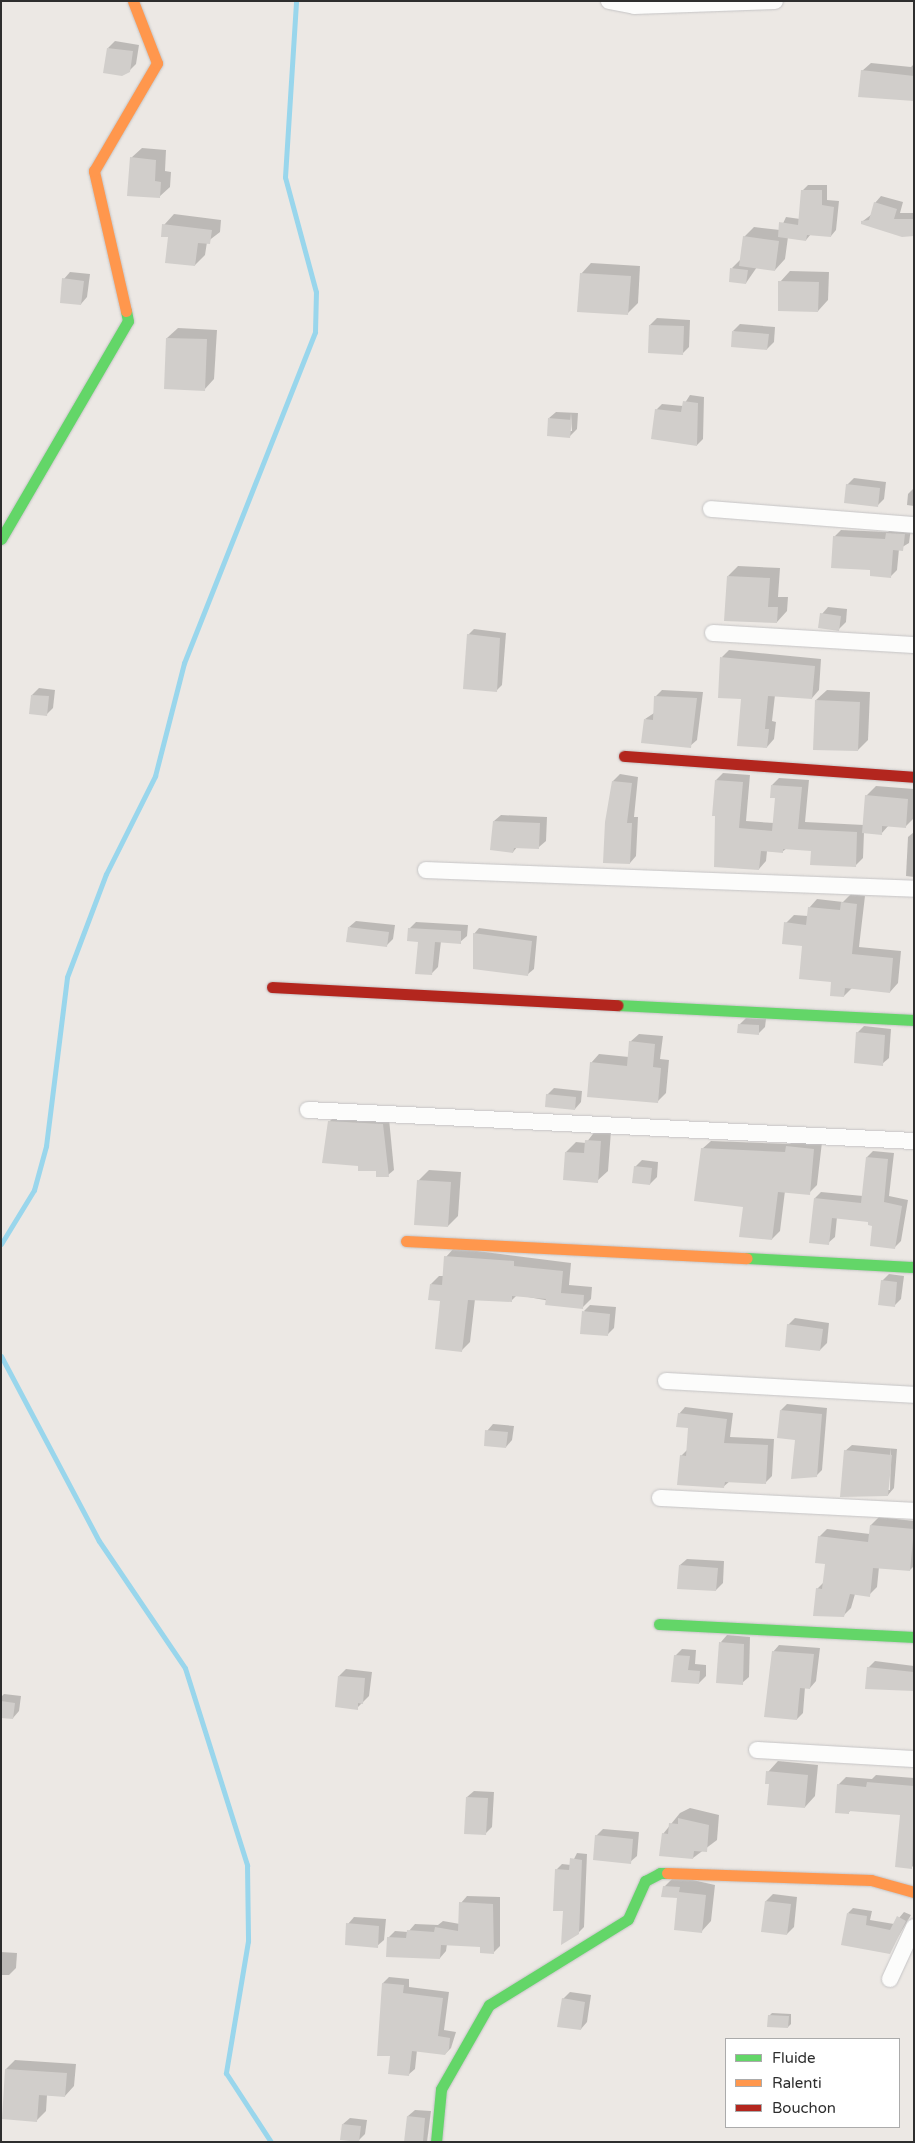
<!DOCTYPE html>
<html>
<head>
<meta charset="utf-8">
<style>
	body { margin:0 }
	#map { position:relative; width:915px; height:2143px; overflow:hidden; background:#ece8e4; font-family:"Varela Round",sans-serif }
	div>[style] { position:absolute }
	.shadow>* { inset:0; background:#0003 }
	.stream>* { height:5px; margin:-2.5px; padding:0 2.5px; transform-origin:2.5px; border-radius:2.5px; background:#99d6ec }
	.building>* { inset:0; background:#d1cecb }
	.roads { filter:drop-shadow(0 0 1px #c5c4c5) drop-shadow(0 0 1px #c5c4c5) }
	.street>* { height:16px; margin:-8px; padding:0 8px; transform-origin:8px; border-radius:8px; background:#fcfcfb }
	.fast>* { height:11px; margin:-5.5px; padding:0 5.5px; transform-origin:5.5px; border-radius:5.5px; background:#63d668 }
	.slow>* { height:11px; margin:-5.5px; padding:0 5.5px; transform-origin:5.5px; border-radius:5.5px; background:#ff974d }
	.jam>* { height:11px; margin:-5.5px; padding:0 5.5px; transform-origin:5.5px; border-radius:5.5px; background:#b3261e }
	span { translate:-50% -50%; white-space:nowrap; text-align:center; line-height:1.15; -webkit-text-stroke:4.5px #fff; paint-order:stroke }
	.frame { position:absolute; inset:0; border:2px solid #2e2e2e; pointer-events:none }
	.legend { position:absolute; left:725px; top:2038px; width:175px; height:90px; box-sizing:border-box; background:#fff; border:1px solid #ababab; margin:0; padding:6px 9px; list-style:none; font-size:15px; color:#2e2e2e }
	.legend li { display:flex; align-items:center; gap:10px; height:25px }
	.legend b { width:25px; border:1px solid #ababab }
</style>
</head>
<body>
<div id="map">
	<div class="shadow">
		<div style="clip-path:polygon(115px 41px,139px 45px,136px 64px,129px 71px,108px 48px)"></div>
		<div style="clip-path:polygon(871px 63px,911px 67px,914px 64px,914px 100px,862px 71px)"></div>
		<div style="clip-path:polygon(142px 148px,166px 150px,165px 171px,171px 172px,170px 187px,159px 197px,131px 158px)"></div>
		<div style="clip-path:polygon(808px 185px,827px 185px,827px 200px,839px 201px,836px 230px,831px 236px,811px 234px,806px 240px,788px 237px,785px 259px,775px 270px,757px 267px,746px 283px,732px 268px,741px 259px,744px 237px,754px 227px,780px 230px,786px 217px,800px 219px,802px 191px)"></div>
		<div style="clip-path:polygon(881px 196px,903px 202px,900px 213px,914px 213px,914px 235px,863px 221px,872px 214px,875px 203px)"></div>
		<div style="clip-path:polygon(174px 214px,221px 220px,220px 232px,207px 242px,205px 255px,195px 265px,164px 225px)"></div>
		<div style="clip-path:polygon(591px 263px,640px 266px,638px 303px,628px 313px,581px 274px)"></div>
		<div style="clip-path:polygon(790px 271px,829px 272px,828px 300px,818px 311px,780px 282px)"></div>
		<div style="clip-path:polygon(70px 272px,90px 274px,87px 297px,81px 304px,64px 279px)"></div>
		<div style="clip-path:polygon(657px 318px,690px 320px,689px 347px,682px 354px,650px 325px)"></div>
		<div style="clip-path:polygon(740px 324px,775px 327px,774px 342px,767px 349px,733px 331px)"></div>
		<div style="clip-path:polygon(178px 328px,217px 330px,214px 379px,204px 390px,167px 338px)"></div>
		<div style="clip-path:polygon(690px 395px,704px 397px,703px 439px,697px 445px,656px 410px,662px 404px,683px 406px)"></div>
		<div style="clip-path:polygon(evenodd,556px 412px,578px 413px,577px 429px,570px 436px,549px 418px,556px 412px,571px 413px,572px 431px,570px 431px,571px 413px)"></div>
		<div style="clip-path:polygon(854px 478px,886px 482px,884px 499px,877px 506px,847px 485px)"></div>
		<div style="clip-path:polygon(914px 488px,914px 506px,907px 505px,908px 494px)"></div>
		<div style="clip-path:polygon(894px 527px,911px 528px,909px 543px,899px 549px,897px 570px,890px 577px,872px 569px,834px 537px,841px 530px,888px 532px)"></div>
		<div style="clip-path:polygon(738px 566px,780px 568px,778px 597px,788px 597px,787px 611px,777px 622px,728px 576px)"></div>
		<div style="clip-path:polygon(828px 607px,847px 609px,846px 622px,839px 629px,822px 614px)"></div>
		<div style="clip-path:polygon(474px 629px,506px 633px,502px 685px,496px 691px,468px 635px)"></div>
		<div style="clip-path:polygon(729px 650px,821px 659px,819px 690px,812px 698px,775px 695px,772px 721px,776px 722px,774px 739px,767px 747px,722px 657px)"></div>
		<div style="clip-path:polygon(39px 688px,55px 690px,53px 708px,46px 715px,32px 695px)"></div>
		<div style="clip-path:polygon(662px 690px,703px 692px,697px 740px,690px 746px,645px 719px,654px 713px,655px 697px)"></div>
		<div style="clip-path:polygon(827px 690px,870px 692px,868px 740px,858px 750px,816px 700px)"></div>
		<div style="clip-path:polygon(723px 773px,750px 775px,746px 821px,774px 823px,777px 797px,772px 785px,779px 778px,809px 780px,805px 822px,864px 825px,866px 796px,876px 786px,914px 789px,914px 818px,905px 827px,889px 825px,881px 834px,864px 832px,863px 858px,855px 866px,812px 850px,787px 848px,782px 852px,767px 851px,766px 861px,759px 869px,716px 780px)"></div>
		<div style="clip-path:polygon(620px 774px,638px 777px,634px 817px,638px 817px,636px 856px,630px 863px,613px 781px)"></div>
		<div style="clip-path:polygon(501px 815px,547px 817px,546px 841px,539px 847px,518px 846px,513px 852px,494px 821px)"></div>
		<div style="clip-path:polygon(914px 832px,914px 877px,906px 876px,908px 837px)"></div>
		<div style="clip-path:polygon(851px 894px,865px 896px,859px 947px,901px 951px,898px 983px,890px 992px,852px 988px,844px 996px,786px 923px,794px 915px,808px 916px,809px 908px,817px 899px,843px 902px)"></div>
		<div style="clip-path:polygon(356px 921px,395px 925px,393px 939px,387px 945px,349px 927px)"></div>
		<div style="clip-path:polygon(416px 922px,468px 925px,467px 936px,460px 942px,441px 941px,438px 967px,431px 974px,419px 940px,409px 929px)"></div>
		<div style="clip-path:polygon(479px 928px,537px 936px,534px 969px,528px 974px,474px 934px)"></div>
		<div style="clip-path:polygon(746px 1018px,766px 1019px,765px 1027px,758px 1034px,739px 1025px)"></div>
		<div style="clip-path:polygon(864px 1026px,891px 1029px,889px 1058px,882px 1064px,857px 1033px)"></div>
		<div style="clip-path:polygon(639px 1034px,663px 1036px,660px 1059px,669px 1060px,666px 1093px,657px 1102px,591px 1063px,599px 1054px,629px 1057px,630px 1042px)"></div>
		<div style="clip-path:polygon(554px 1088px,582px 1091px,581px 1102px,575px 1109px,547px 1095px)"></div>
		<div style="clip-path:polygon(335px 1116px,389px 1119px,394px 1170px,388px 1175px,359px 1165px,329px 1122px)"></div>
		<div style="clip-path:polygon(596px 1130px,611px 1131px,608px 1171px,597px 1181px,566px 1152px,576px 1142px,586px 1143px)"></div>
		<div style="clip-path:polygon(795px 1139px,822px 1142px,817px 1185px,809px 1193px,785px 1191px,780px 1231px,772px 1239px,702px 1149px,711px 1141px,790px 1144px)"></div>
		<div style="clip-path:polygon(873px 1151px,894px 1153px,889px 1196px,908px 1200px,901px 1241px,894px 1248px,870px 1220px,837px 1217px,835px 1237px,828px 1243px,815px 1198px,821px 1192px,863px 1196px,867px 1157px)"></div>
		<div style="clip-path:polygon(642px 1160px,658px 1162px,657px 1177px,650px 1184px,635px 1167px)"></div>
		<div style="clip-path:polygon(429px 1170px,461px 1172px,458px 1216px,448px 1226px,416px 1224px,419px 1180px)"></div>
		<div style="clip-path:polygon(454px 1248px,571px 1263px,569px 1285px,592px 1287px,591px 1299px,583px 1307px,517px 1295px,511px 1301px,475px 1299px,470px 1342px,461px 1351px,442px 1300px,431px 1284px,439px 1276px,444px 1276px,446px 1257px)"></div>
		<div style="clip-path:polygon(889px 1274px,904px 1276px,901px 1299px,894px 1306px,882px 1281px)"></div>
		<div style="clip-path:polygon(590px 1305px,616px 1307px,614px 1328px,607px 1335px,584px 1311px)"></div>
		<div style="clip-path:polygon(795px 1318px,829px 1323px,827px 1343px,820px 1350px,788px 1325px)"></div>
		<div style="clip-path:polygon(787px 1404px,827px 1408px,822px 1470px,816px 1476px,781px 1410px)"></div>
		<div style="clip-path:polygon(685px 1407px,733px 1413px,730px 1437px,774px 1439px,772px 1476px,765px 1483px,730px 1481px,723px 1487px,681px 1456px,688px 1449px,689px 1427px,679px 1414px)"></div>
		<div style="clip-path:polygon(493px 1424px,514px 1426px,512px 1440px,506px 1447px,487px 1431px)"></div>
		<div style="clip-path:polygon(evenodd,852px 1445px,897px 1449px,894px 1488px,888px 1495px,845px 1451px,852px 1445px,891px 1448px,890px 1490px,887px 1490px,891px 1448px)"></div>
		<div style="clip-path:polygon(879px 1517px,914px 1521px,914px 1566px,910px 1570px,879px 1567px,877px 1587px,869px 1595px,855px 1594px,851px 1608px,843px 1616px,817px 1589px,824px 1582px,827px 1563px,819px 1537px,827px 1529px,870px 1534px,871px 1525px)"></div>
		<div style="clip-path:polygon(687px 1559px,724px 1561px,723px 1583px,716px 1590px,680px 1565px)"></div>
		<div style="clip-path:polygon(727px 1635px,750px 1637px,749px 1677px,742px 1683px,721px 1642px)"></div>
		<div style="clip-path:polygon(779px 1645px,820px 1648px,816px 1681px,810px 1688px,805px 1687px,803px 1713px,797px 1719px,773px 1652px)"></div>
		<div style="clip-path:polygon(682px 1649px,696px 1650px,695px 1664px,706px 1665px,706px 1676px,699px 1683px,675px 1656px)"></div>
		<div style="clip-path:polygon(875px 1661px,914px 1666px,914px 1690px,868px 1668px)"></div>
		<div style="clip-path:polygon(346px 1669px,372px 1672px,369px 1696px,357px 1708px,339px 1676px)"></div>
		<div style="clip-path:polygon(4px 1694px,21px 1696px,19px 1711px,13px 1718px,1px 1717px,1px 1697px)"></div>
		<div style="clip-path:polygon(778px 1761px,818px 1765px,815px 1796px,805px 1807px,771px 1783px,768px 1772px)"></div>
		<div style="clip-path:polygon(876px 1775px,914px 1778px,914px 1865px,911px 1868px,901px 1814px,851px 1810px,848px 1813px,838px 1785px,846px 1777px,872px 1779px)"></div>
		<div style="clip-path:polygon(474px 1791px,494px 1792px,492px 1827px,485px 1834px,467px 1797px)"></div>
		<div style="clip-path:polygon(690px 1808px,719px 1815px,717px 1840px,693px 1858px,663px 1834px,680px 1813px)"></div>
		<div style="clip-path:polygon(603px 1829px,639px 1832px,637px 1856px,630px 1862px,596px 1836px)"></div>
		<div style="clip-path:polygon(577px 1853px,587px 1854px,584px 1927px,578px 1933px,564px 1910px,556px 1870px,562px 1864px,571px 1865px)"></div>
		<div style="clip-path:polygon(675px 1876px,715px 1885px,711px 1921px,701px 1932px,678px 1897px,664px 1887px)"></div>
		<div style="clip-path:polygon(773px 1894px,797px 1897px,794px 1927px,787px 1934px,762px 1931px,766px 1901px)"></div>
		<div style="clip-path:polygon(467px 1896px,500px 1897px,500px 1946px,493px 1953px,481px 1946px,447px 1944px,446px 1951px,440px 1958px,388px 1938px,395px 1931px,408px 1932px,415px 1924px,438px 1925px,443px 1921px,460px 1924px,461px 1903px)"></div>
		<div style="clip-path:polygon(853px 1908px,872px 1911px,870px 1920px,894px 1924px,904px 1912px,911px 1915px,889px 1952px,848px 1913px)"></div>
		<div style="clip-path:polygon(354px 1917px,386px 1919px,384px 1940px,377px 1946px,348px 1924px)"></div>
		<div style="clip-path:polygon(1px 1952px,17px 1953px,16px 1968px,9px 1975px,1px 1975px)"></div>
		<div style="clip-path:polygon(389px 1977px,409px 1979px,409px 1987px,449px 1992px,444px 2030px,456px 2032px,451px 2048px,445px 2054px,417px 2050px,415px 2069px,408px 2075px,392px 2055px,383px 1983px)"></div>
		<div style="clip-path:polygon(570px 1992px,591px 1995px,587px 2022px,581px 2029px,563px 1999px)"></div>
		<div style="clip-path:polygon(772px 2013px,791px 2014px,791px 2024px,788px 2027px,769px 2016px)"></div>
		<div style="clip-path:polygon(15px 2060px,76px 2064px,74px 2086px,65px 2096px,47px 2095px,46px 2111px,37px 2120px,6px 2069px)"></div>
		<div style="clip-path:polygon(415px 2110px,431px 2111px,427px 2142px,405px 2142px,408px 2116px)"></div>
		<div style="clip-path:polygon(350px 2118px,367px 2120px,365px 2134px,358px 2141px,343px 2124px)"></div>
	</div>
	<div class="stream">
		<div style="left:1px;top:1244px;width:63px;rotate:-58.6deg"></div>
		<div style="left:34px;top:1190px;width:46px;rotate:-74.7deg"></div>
		<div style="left:46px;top:1146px;width:170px;rotate:-82.9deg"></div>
		<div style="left:67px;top:977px;width:110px;rotate:-69.3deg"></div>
		<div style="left:106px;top:874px;width:110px;rotate:-63.4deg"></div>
		<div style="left:155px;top:776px;width:117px;rotate:-75.6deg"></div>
		<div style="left:184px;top:663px;width:356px;rotate:-68.4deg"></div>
		<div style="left:315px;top:332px;width:40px;rotate:-88.6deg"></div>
		<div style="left:316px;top:292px;width:119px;rotate:-105.1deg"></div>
		<div style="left:285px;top:177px;width:176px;rotate:-86.4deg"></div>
		<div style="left:1px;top:1356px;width:209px;rotate:62.1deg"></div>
		<div style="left:99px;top:1541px;width:153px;rotate:55.9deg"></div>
		<div style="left:185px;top:1668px;width:207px;rotate:72.5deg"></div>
		<div style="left:247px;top:1865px;width:76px;rotate:89.2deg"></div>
		<div style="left:248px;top:1941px;width:134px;rotate:99.5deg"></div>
		<div style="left:226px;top:2073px;width:82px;rotate:56.9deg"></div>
	</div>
	<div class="building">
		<div style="clip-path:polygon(107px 48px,133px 51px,130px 72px,122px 76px,103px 73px)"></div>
		<div style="clip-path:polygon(861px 70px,914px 76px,914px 101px,858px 97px)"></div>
		<div style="clip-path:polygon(130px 157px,156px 160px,155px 181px,161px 182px,160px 198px,127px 196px)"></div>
		<div style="clip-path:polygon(801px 190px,822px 190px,822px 205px,834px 207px,831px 237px,807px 235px,806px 241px,778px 237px,779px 222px,798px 225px)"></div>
		<div style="clip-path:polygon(874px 202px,897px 209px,894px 219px,914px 219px,914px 236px,902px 237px,861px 224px,861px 221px,869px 220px)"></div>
		<div style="clip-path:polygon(162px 224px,212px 230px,210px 244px,198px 243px,195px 266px,165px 263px,168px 237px,161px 237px)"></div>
		<div style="clip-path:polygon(743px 236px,779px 241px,775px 271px,739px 266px)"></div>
		<div style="clip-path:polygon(730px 268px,748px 270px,746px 284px,729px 282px)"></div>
		<div style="clip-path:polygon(580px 273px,631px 276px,628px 315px,577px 312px)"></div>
		<div style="clip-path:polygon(62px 278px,84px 281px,81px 305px,60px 303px)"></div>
		<div style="clip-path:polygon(778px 281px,819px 282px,818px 312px,778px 311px)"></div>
		<div style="clip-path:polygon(649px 325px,684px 326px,683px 355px,648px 353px)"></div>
		<div style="clip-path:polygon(732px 331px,769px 334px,767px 350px,731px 347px)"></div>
		<div style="clip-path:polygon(166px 338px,207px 339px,205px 391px,164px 389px)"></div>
		<div style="clip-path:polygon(683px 401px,698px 403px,697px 446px,651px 439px,655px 409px,681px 412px)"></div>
		<div style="clip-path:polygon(548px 418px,572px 420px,570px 438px,547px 436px)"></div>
		<div style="clip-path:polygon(846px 484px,880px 488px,878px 507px,844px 503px)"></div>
		<div style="clip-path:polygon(886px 533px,905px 534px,903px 551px,893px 550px,891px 578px,870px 576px,870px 570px,831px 568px,833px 536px,885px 539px)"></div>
		<div style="clip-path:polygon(727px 576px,770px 578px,768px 607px,778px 607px,777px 623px,724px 621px)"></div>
		<div style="clip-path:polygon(820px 613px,841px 616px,839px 631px,818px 628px)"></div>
		<div style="clip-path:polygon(467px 634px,500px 638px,497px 692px,463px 689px)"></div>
		<div style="clip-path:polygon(720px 657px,815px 666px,812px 699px,768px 696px,765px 729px,769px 729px,767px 748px,737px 746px,741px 699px,718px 698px)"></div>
		<div style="clip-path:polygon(31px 695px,49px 696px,47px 716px,29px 714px)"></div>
		<div style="clip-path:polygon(654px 696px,697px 698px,691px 748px,641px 743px,644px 719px,653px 720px)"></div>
		<div style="clip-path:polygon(815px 700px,860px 702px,858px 751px,813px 750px)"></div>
		<div style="clip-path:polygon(715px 780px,743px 782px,739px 828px,772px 831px,775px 798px,770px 798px,771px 785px,802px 787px,798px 829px,857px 832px,856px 867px,810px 865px,811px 851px,783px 849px,783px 853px,761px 851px,759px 870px,714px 867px,715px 816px,712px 816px)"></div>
		<div style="clip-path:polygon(612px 781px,632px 783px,627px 823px,632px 823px,630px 864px,603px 863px,605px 822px)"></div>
		<div style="clip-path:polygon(865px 795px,908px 799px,906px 828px,882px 826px,882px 835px,862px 833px)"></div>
		<div style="clip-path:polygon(493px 821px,540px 823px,539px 849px,514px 848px,513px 853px,490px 850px)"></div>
		<div style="clip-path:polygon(841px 902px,857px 904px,852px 954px,893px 958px,890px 993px,845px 988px,844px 997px,830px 996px,831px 982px,799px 979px,802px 946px,782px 944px,784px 922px,806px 925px,808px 907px,840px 910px)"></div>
		<div style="clip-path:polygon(348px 927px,389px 932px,387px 947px,346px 942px)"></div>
		<div style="clip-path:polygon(408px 928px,461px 931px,461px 944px,435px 942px,432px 975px,415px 974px,418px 942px,407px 941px)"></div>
		<div style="clip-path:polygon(473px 933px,532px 941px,528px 976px,473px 969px)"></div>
		<div style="clip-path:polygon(738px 1024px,759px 1025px,759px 1035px,737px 1033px)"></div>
		<div style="clip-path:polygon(856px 1032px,885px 1035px,883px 1066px,854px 1063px)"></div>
		<div style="clip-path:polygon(629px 1041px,655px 1044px,653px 1067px,661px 1068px,658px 1103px,587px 1097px,590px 1062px,627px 1066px)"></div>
		<div style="clip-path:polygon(546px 1094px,576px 1097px,575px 1110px,545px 1107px)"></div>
		<div style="clip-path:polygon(328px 1121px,383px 1124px,389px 1177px,376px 1177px,376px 1171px,358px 1171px,358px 1166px,322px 1163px)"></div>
		<div style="clip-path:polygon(585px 1140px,601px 1141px,598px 1183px,563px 1180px,565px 1152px,584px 1153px)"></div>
		<div style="clip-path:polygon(786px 1146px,814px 1149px,810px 1195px,778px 1192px,772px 1240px,739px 1237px,743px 1207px,694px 1201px,701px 1148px,785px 1152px)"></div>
		<div style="clip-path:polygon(866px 1157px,888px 1159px,884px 1202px,902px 1206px,895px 1249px,870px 1246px,872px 1226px,868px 1225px,868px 1222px,832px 1218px,829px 1245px,809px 1243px,814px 1198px,861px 1203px)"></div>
		<div style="clip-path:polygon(634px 1166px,652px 1168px,650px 1185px,632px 1183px)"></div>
		<div style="clip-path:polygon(417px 1180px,451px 1182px,448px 1227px,414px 1225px)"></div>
		<div style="clip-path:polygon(444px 1256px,514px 1261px,514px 1266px,563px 1271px,561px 1293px,584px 1295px,583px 1309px,545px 1305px,546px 1299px,512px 1296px,512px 1302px,468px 1300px,462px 1352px,435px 1349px,440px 1301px,428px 1300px,430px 1284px,442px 1285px)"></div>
		<div style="clip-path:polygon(881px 1280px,897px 1282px,895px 1307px,878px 1305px)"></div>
		<div style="clip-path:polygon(582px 1311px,610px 1314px,608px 1336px,580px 1334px)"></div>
		<div style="clip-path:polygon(787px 1324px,823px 1329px,820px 1351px,785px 1347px)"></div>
		<div style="clip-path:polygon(780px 1410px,822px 1414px,817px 1477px,791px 1479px,795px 1440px,777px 1438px)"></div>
		<div style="clip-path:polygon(678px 1413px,727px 1419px,724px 1443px,768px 1445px,766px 1484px,725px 1482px,724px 1488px,677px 1485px,680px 1455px,686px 1456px,688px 1428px,676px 1427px)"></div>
		<div style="clip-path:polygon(485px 1430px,508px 1432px,506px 1448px,484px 1446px)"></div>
		<div style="clip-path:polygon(844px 1450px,892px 1455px,888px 1496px,840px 1497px)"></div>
		<div style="clip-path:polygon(870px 1525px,914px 1529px,910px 1571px,873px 1568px,870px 1597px,850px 1594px,844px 1617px,813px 1616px,816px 1588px,822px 1589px,825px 1564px,815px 1563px,818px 1536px,868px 1542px)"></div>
		<div style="clip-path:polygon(679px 1565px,718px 1568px,716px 1591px,677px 1589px)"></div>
		<div style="clip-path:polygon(719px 1642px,744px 1644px,743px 1685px,716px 1683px)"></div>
		<div style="clip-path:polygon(772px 1651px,814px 1654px,810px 1689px,800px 1688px,797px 1720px,764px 1717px)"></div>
		<div style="clip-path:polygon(674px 1655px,690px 1656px,688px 1670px,700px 1671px,699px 1684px,671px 1682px)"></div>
		<div style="clip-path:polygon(867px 1667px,914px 1672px,914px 1691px,865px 1689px)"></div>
		<div style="clip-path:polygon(338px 1676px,365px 1678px,363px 1704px,358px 1703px,358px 1710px,335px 1707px)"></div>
		<div style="clip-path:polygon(1px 1701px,15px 1703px,13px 1719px,1px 1718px)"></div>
		<div style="clip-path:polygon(766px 1771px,808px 1775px,805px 1808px,767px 1805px,769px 1784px,765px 1784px)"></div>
		<div style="clip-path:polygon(867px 1782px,914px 1786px,912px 1869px,895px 1867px,900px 1815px,849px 1811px,849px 1814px,835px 1813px,837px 1784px,866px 1787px)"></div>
		<div style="clip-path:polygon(466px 1797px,488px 1798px,486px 1835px,464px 1834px)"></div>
		<div style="clip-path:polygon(678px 1818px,709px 1825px,707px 1852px,694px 1851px,693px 1859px,659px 1856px,662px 1833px,668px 1834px,669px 1823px,678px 1824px)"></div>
		<div style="clip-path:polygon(595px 1835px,633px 1839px,631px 1864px,593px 1860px)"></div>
		<div style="clip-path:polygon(570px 1858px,582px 1860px,579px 1934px,561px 1945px,563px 1911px,553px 1911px,555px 1869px,569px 1870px)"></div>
		<div style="clip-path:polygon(663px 1886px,680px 1887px,679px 1892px,706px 1895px,702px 1933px,674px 1930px,677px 1898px,661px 1897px)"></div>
		<div style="clip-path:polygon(765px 1901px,791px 1904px,787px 1935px,761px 1932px)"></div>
		<div style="clip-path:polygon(459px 1902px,493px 1904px,494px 1954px,480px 1953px,480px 1947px,441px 1945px,440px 1959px,386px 1957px,387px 1937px,406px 1938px,407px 1930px,434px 1932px,435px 1927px,458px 1931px)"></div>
		<div style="clip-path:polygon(847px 1913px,867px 1916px,866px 1925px,890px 1930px,897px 1916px,906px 1921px,890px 1954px,841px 1945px)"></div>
		<div style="clip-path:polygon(346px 1923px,379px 1926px,378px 1948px,345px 1945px)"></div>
		<div style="clip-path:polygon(382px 1983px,404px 1985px,403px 1993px,443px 1998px,438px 2036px,450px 2038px,449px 2049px,445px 2055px,412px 2051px,409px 2076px,388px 2074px,390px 2056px,377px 2056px)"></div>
		<div style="clip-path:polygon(562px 1998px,585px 2002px,581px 2030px,557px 2027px)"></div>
		<div style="clip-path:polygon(768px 2015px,789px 2016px,788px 2028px,767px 2027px)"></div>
		<div style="clip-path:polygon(5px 2069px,67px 2073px,65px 2097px,39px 2095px,37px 2122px,2px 2119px)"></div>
		<div style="clip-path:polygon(407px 2116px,425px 2118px,423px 2142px,404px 2142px)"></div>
		<div style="clip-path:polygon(342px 2124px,361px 2126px,359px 2142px,340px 2140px)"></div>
	</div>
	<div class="roads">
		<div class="street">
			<div style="left:609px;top:1px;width:25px;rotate:11deg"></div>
			<div style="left:634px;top:6px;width:141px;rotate:-2deg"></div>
			<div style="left:711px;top:509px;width:204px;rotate:4.5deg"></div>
			<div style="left:713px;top:633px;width:201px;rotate:3.4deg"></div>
			<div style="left:426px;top:870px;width:488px;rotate:2.2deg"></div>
			<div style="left:308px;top:1110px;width:607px;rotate:2.93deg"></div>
			<div style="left:666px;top:1381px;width:248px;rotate:3.2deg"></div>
			<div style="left:660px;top:1498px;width:254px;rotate:2.9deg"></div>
			<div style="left:757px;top:1750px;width:157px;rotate:3.3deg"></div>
			<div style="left:890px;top:1979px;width:57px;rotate:-65.2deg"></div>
		</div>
		<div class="fast">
			<div style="left:1px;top:539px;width:252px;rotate:-59.8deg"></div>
			<div style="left:128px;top:321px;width:10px;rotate:-101deg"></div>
			<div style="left:618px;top:1005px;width:296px;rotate:2.9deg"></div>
			<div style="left:747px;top:1258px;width:167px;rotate:3.1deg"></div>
			<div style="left:659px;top:1624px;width:255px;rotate:2.9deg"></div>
			<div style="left:436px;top:2142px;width:53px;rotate:-84.6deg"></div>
			<div style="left:441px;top:2089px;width:97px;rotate:-60.3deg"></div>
			<div style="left:489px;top:2005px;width:163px;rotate:-31.7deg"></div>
			<div style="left:628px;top:1919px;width:42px;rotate:-65.9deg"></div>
			<div style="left:645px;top:1881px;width:17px;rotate:-28deg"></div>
			<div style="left:660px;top:1873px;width:7px"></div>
		</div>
		<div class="slow">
			<div style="left:126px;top:311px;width:144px;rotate:-102.9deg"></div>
			<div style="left:94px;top:171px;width:125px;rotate:-59.7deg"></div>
			<div style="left:157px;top:63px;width:66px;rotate:-111.2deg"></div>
			<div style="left:406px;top:1241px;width:341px;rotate:2.9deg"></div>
			<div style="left:667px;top:1873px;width:204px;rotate:2deg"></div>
			<div style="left:871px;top:1880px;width:45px;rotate:15.6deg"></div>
		</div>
		<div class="jam">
			<div style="left:624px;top:756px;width:291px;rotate:4.1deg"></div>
			<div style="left:272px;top:987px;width:346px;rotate:3deg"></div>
		</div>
	</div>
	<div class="frame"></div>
	<ul class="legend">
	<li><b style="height:6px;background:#63d668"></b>Fluide</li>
	<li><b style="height:6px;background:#ff974d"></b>Ralenti</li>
	<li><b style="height:6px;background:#b3261e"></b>Bouchon</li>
	</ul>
</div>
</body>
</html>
